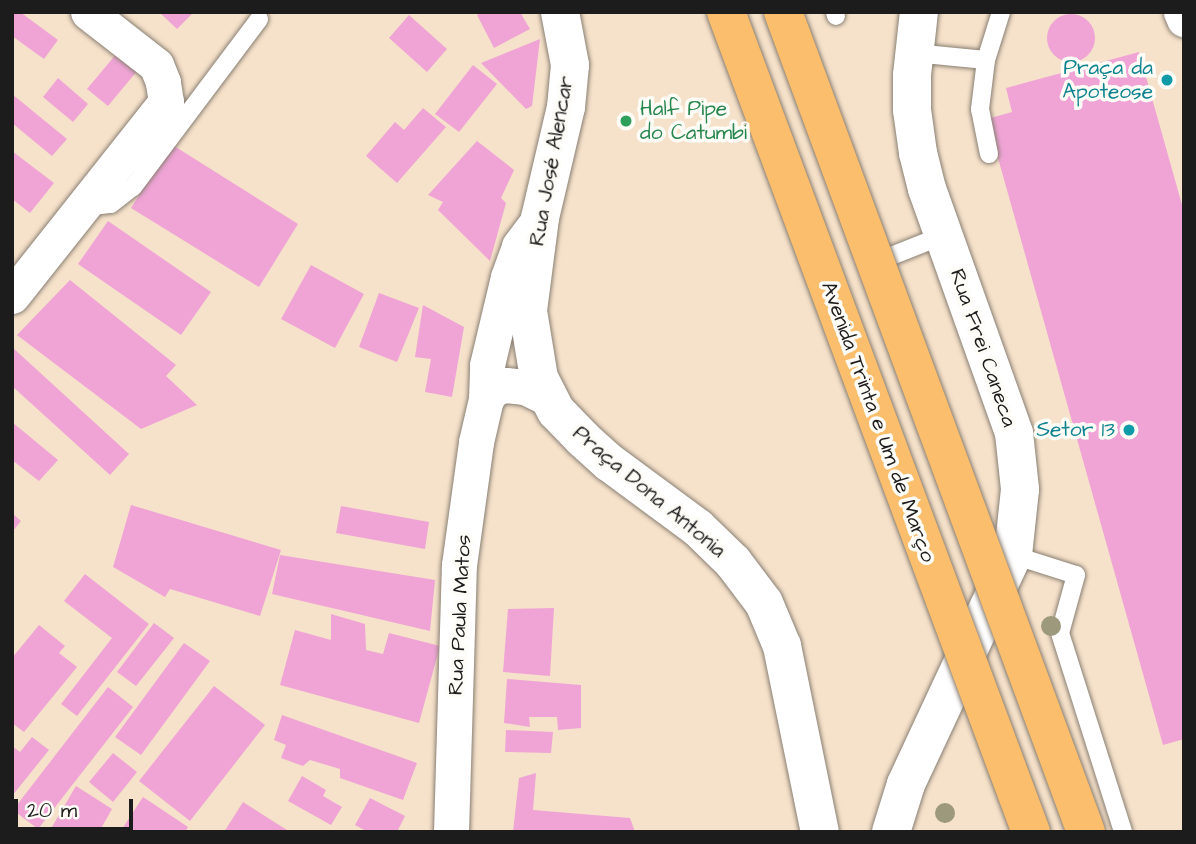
<!DOCTYPE html>
<html>
<head>
<meta charset="utf-8">
<style>
	body { margin:0 }
	#map { position:relative; width:1196px; height:844px; overflow:hidden; background:#f6e2ca; font-family:"Architects Daughter",sans-serif }
	div>[style] { position:absolute }
	.building>* { inset:0; background:#efa4d5 }
	.round { border-radius:50% }
	.roads { filter:drop-shadow(0 0 2px #897f73) drop-shadow(0 0 2px #897f73) }
	.service>* { height:18px; margin:-9px; padding:0 9px; transform-origin:9px; border-radius:9px; background:#fff }
	.minor>* { height:35px; margin:-17.5px; padding:0 17.5px; transform-origin:17.5px; border-radius:17.5px; background:#fff }
	.tertiary>* { height:38px; margin:-19px; padding:0 19px; transform-origin:19px; border-radius:19px; background:#fff }
	.bridges { filter:drop-shadow(0 0 2px #897f73) drop-shadow(0 0 2px #897f73) }
	.primary-bridge>* { height:38px; margin:-19px; padding:0 19px; transform-origin:19px; border-radius:19px; background:#fabe6d }
	.trees>* { width:20px; height:20px; margin:-10px; border-radius:50%; background:#9d997c }
	.dots>* { width:19px; height:19px; translate:-50% -50%; box-sizing:border-box; border:4px solid #fdfcf7; border-radius:50% }
	span { translate:-50% -50%; white-space:nowrap; text-align:center; line-height:1.15; -webkit-text-stroke:7px #fdfcf7; paint-order:stroke }
	.culture-label { font-size:21px; color:#0d838f }
	.right { translate:-100% -50%; text-align:right }
	.leisure-label { font-size:21px; color:#27864d }
	.left { translate:0 -50%; text-align:left }
	.street-label { font-size:21px; color:#1c1c1c }
	.frame { position:absolute; inset:0; border:14px solid #1c1c1c; pointer-events:none }
	.scale { position:absolute; left:14px; top:799px; width:119px; height:32px; box-sizing:border-box; border:4px solid #1c1c1c; border-top:0; padding-left:9px; font-size:21px; line-height:24px; white-space:nowrap; color:#1c1c1c; -webkit-text-stroke:5px #fdfcf7; paint-order:stroke }
</style>
</head>
<body>
<div id="map">
	<div class="building">
		<div style="clip-path:polygon(12px 12px,20px 12px,58px 40px,44px 59px,12px 36px)"></div>
		<div style="clip-path:polygon(159px 12px,194px 12px,177px 29px)"></div>
		<div style="clip-path:polygon(482px 12px,520px 12px,530px 29px,494px 48px,477px 15px)"></div>
		<div class="round" style="left:1047px;top:14px;width:48px;height:48px"></div>
		<div style="clip-path:polygon(409px 15px,447px 49px,427px 72px,389px 38px)"></div>
		<div style="clip-path:polygon(540px 39px,532px 106px,526px 109px,481px 63px)"></div>
		<div style="clip-path:polygon(1139px 52px,1184px 212px,1184px 739px,1163px 745px,987px 119px,1012px 112px,1006px 88px)"></div>
		<div style="clip-path:polygon(117px 53px,138px 70px,108px 106px,87px 89px)"></div>
		<div style="clip-path:polygon(473px 65px,497px 84px,459px 132px,435px 114px)"></div>
		<div style="clip-path:polygon(58px 78px,88px 104px,73px 122px,43px 97px)"></div>
		<div style="clip-path:polygon(12px 94px,67px 139px,52px 156px,12px 123px)"></div>
		<div style="clip-path:polygon(423px 108px,446px 127px,397px 183px,366px 156px,395px 122px,404px 130px)"></div>
		<div style="clip-path:polygon(477px 141px,514px 170px,501px 198px,506px 203px,490px 261px,438px 210px,443px 202px,428px 195px)"></div>
		<div style="clip-path:polygon(171px 144px,298px 224px,259px 287px,131px 208px)"></div>
		<div style="clip-path:polygon(12px 151px,54px 183px,30px 213px,12px 199px)"></div>
		<div style="clip-path:polygon(108px 221px,211px 292px,181px 335px,78px 264px)"></div>
		<div style="clip-path:polygon(311px 265px,364px 294px,335px 348px,281px 319px)"></div>
		<div style="clip-path:polygon(70px 280px,176px 365px,166px 376px,197px 405px,141px 429px,17px 335px)"></div>
		<div style="clip-path:polygon(379px 293px,419px 308px,397px 362px,359px 347px)"></div>
		<div style="clip-path:polygon(423px 305px,464px 327px,452px 397px,425px 392px,431px 359px,415px 357px)"></div>
		<div style="clip-path:polygon(12px 347px,129px 454px,110px 475px,12px 386px)"></div>
		<div style="clip-path:polygon(12px 422px,58px 460px,39px 481px,12px 460px)"></div>
		<div style="clip-path:polygon(131px 505px,281px 550px,260px 616px,170px 589px,165px 597px,113px 567px)"></div>
		<div style="clip-path:polygon(341px 506px,429px 522px,425px 549px,336px 533px)"></div>
		<div style="clip-path:polygon(12px 513px,21px 521px,12px 532px)"></div>
		<div style="clip-path:polygon(280px 555px,435px 580px,430px 631px,272px 594px)"></div>
		<div style="clip-path:polygon(85px 574px,149px 624px,77px 716px,61px 704px,112px 638px,64px 601px)"></div>
		<div style="clip-path:polygon(554px 608px,550px 676px,503px 672px,508px 609px)"></div>
		<div style="clip-path:polygon(331px 614px,365px 624px,366px 650px,383px 654px,389px 633px,440px 646px,419px 723px,280px 685px,295px 630px,331px 640px)"></div>
		<div style="clip-path:polygon(154px 623px,174px 638px,136px 686px,117px 672px)"></div>
		<div style="clip-path:polygon(39px 625px,65px 646px,59px 653px,77px 667px,24px 732px,12px 723px,12px 658px)"></div>
		<div style="clip-path:polygon(184px 643px,210px 661px,141px 755px,115px 737px)"></div>
		<div style="clip-path:polygon(507px 679px,581px 685px,581px 728px,558px 730px,557px 717px,529px 717px,530px 727px,504px 723px)"></div>
		<div style="clip-path:polygon(214px 686px,265px 725px,190px 821px,139px 781px)"></div>
		<div style="clip-path:polygon(108px 687px,133px 707px,38px 829px,13px 810px)"></div>
		<div style="clip-path:polygon(282px 715px,417px 763px,403px 800px,340px 778px,340px 769px,310px 760px,303px 766px,281px 758px,286px 745px,274px 740px)"></div>
		<div style="clip-path:polygon(506px 730px,553px 732px,551px 753px,505px 752px)"></div>
		<div style="clip-path:polygon(32px 737px,49px 750px,12px 796px,12px 746px,20px 752px)"></div>
		<div style="clip-path:polygon(113px 753px,137px 772px,113px 802px,89px 782px)"></div>
		<div style="clip-path:polygon(536px 773px,533px 810px,630px 818px,635px 832px,513px 832px,519px 778px)"></div>
		<div style="clip-path:polygon(302px 776px,326px 790px,323px 796px,342px 807px,331px 825px,288px 801px)"></div>
		<div style="clip-path:polygon(76px 786px,112px 809px,99px 832px,49px 832px)"></div>
		<div style="clip-path:polygon(143px 797px,188px 827px,185px 832px,120px 832px)"></div>
		<div style="clip-path:polygon(370px 798px,405px 816px,397px 832px,368px 832px,355px 825px)"></div>
		<div style="clip-path:polygon(243px 802px,290px 832px,224px 832px)"></div>
	</div>
	<div class="roads">
		<div class="service">
			<div style="left:835px;top:12px;width:4px;rotate:76deg"></div>
			<div style="left:914px;top:53px;width:72px;rotate:5.6deg"></div>
			<div style="left:989px;top:154px;width:46px;rotate:-101.3deg"></div>
			<div style="left:980px;top:109px;width:49px;rotate:-83deg"></div>
			<div style="left:986px;top:60px;width:50px;rotate:-72.6deg"></div>
			<div style="left:85px;top:207px;width:26px;rotate:-7deg"></div>
			<div style="left:111px;top:204px;width:28px;rotate:-38deg"></div>
			<div style="left:133px;top:187px;width:210px;rotate:-53.1deg"></div>
			<div style="left:886px;top:258px;width:62px;rotate:-21.6deg"></div>
			<div style="left:1013px;top:555px;width:66px;rotate:17.6deg"></div>
			<div style="left:1076px;top:575px;width:60px;rotate:105.4deg"></div>
			<div style="left:1060px;top:633px;width:209px;rotate:72.4deg"></div>
		</div>
		<div class="minor">
			<div style="left:1181px;top:12px;width:8px;rotate:67deg"></div>
			<div style="left:12px;top:296px;width:248px;rotate:-51.6deg"></div>
			<div style="left:166px;top:102px;width:20px;rotate:-99deg"></div>
			<div style="left:163px;top:82px;width:18px;rotate:-112deg"></div>
			<div style="left:156px;top:65px;width:86px;rotate:-142.1deg"></div>
			<div style="left:486px;top:399px;width:14px;rotate:-54deg"></div>
			<div style="left:494px;top:388px;width:12px;rotate:-14deg"></div>
			<div style="left:506px;top:385px;width:19px;rotate:6deg"></div>
			<div style="left:525px;top:387px;width:25px;rotate:26deg"></div>
			<div style="left:451px;top:832px;width:267px;rotate:-88.3deg"></div>
			<div style="left:459px;top:565px;width:124px;rotate:-82.1deg"></div>
			<div style="left:476px;top:442px;width:44px;rotate:-76.9deg"></div>
			<div style="left:486px;top:399px;width:34px;rotate:-88deg"></div>
			<div style="left:487px;top:365px;width:90px;rotate:-76.6deg"></div>
			<div style="left:508px;top:277px;width:33px;rotate:-70deg"></div>
			<div style="left:519px;top:246px;width:35px;rotate:-53deg"></div>
		</div>
		<div class="tertiary">
			<div style="left:560px;top:12px;width:54px;rotate:79.3deg"></div>
			<div style="left:570px;top:65px;width:42px;rotate:95.4deg"></div>
			<div style="left:566px;top:107px;width:114px;rotate:103.2deg"></div>
			<div style="left:540px;top:218px;width:94px;rotate:97.4deg"></div>
			<div style="left:528px;top:311px;width:68px;rotate:80.7deg"></div>
			<div style="left:539px;top:378px;width:37px;rotate:63deg"></div>
			<div style="left:556px;top:411px;width:39px;rotate:46deg"></div>
			<div style="left:583px;top:439px;width:36px;rotate:42deg"></div>
			<div style="left:610px;top:463px;width:109px;rotate:36.5deg"></div>
			<div style="left:698px;top:528px;width:49px;rotate:44.2deg"></div>
			<div style="left:733px;top:562px;width:51px;rotate:52.9deg"></div>
			<div style="left:764px;top:603px;width:47px;rotate:67.3deg"></div>
			<div style="left:782px;top:646px;width:190px;rotate:78.5deg"></div>
			<div style="left:891px;top:832px;width:50px;rotate:-72.6deg"></div>
			<div style="left:906px;top:784px;width:253px;rotate:-65deg"></div>
			<div style="left:1013px;top:555px;width:66px;rotate:-83.9deg"></div>
			<div style="left:1020px;top:489px;width:56px;rotate:-96.1deg"></div>
			<div style="left:1014px;top:433px;width:259px;rotate:-109.6deg"></div>
			<div style="left:927px;top:189px;width:37px;rotate:-104deg"></div>
			<div style="left:918px;top:153px;width:43px;rotate:-97.9deg"></div>
			<div style="left:912px;top:110px;width:35px;rotate:-90deg"></div>
			<div style="left:912px;top:75px;width:63px;rotate:-83.7deg"></div>
		</div>
	</div>
	<div class="bridges">
		<div class="primary-bridge">
			<div style="left:726px;top:12px;width:875px;rotate:69.6deg"></div>
			<div style="left:783px;top:12px;width:874px;rotate:69.72deg"></div>
		</div>
	</div>
	<div class="trees">
		<div style="left:1051px;top:626px"></div>
		<div style="left:945px;top:813px"></div>
	</div>
	<div class="dots">
		<div style="left:1167px;top:80px;background:#0f9aa8"></div>
		<div style="left:626px;top:121px;background:#2e9e5b"></div>
		<div style="left:1129px;top:430px;background:#0f9aa8"></div>
	</div>
	<div class="culture-label">
		<span class="right" style="left:1153px;top:80px">Praça da<br>Apoteose</span>
		<span class="right" style="left:1115px;top:430px">Setor 13</span>
	</div>
	<div class="leisure-label">
		<span class="left" style="left:640px;top:121px">Half Pipe<br>do Catumbi</span>
	</div>
	<div class="street-label">
		<span style="left:552px;top:161px;rotate:-80deg">Rua José Alencar</span>
		<span style="left:983px;top:348px;rotate:71deg">Rua Frei Caneca</span>
		<span style="left:878px;top:422px;rotate:70deg">Avenida Trinta e Um de Março</span>
		<span style="left:649px;top:492px;rotate:40deg">Praça Dona Antonia</span>
		<span style="left:460px;top:615px;rotate:-87deg">Rua Paula Matos</span>
	</div>
	<div class="frame"></div>
	<div class="scale">20 m</div>
</div>
</body>
</html>
